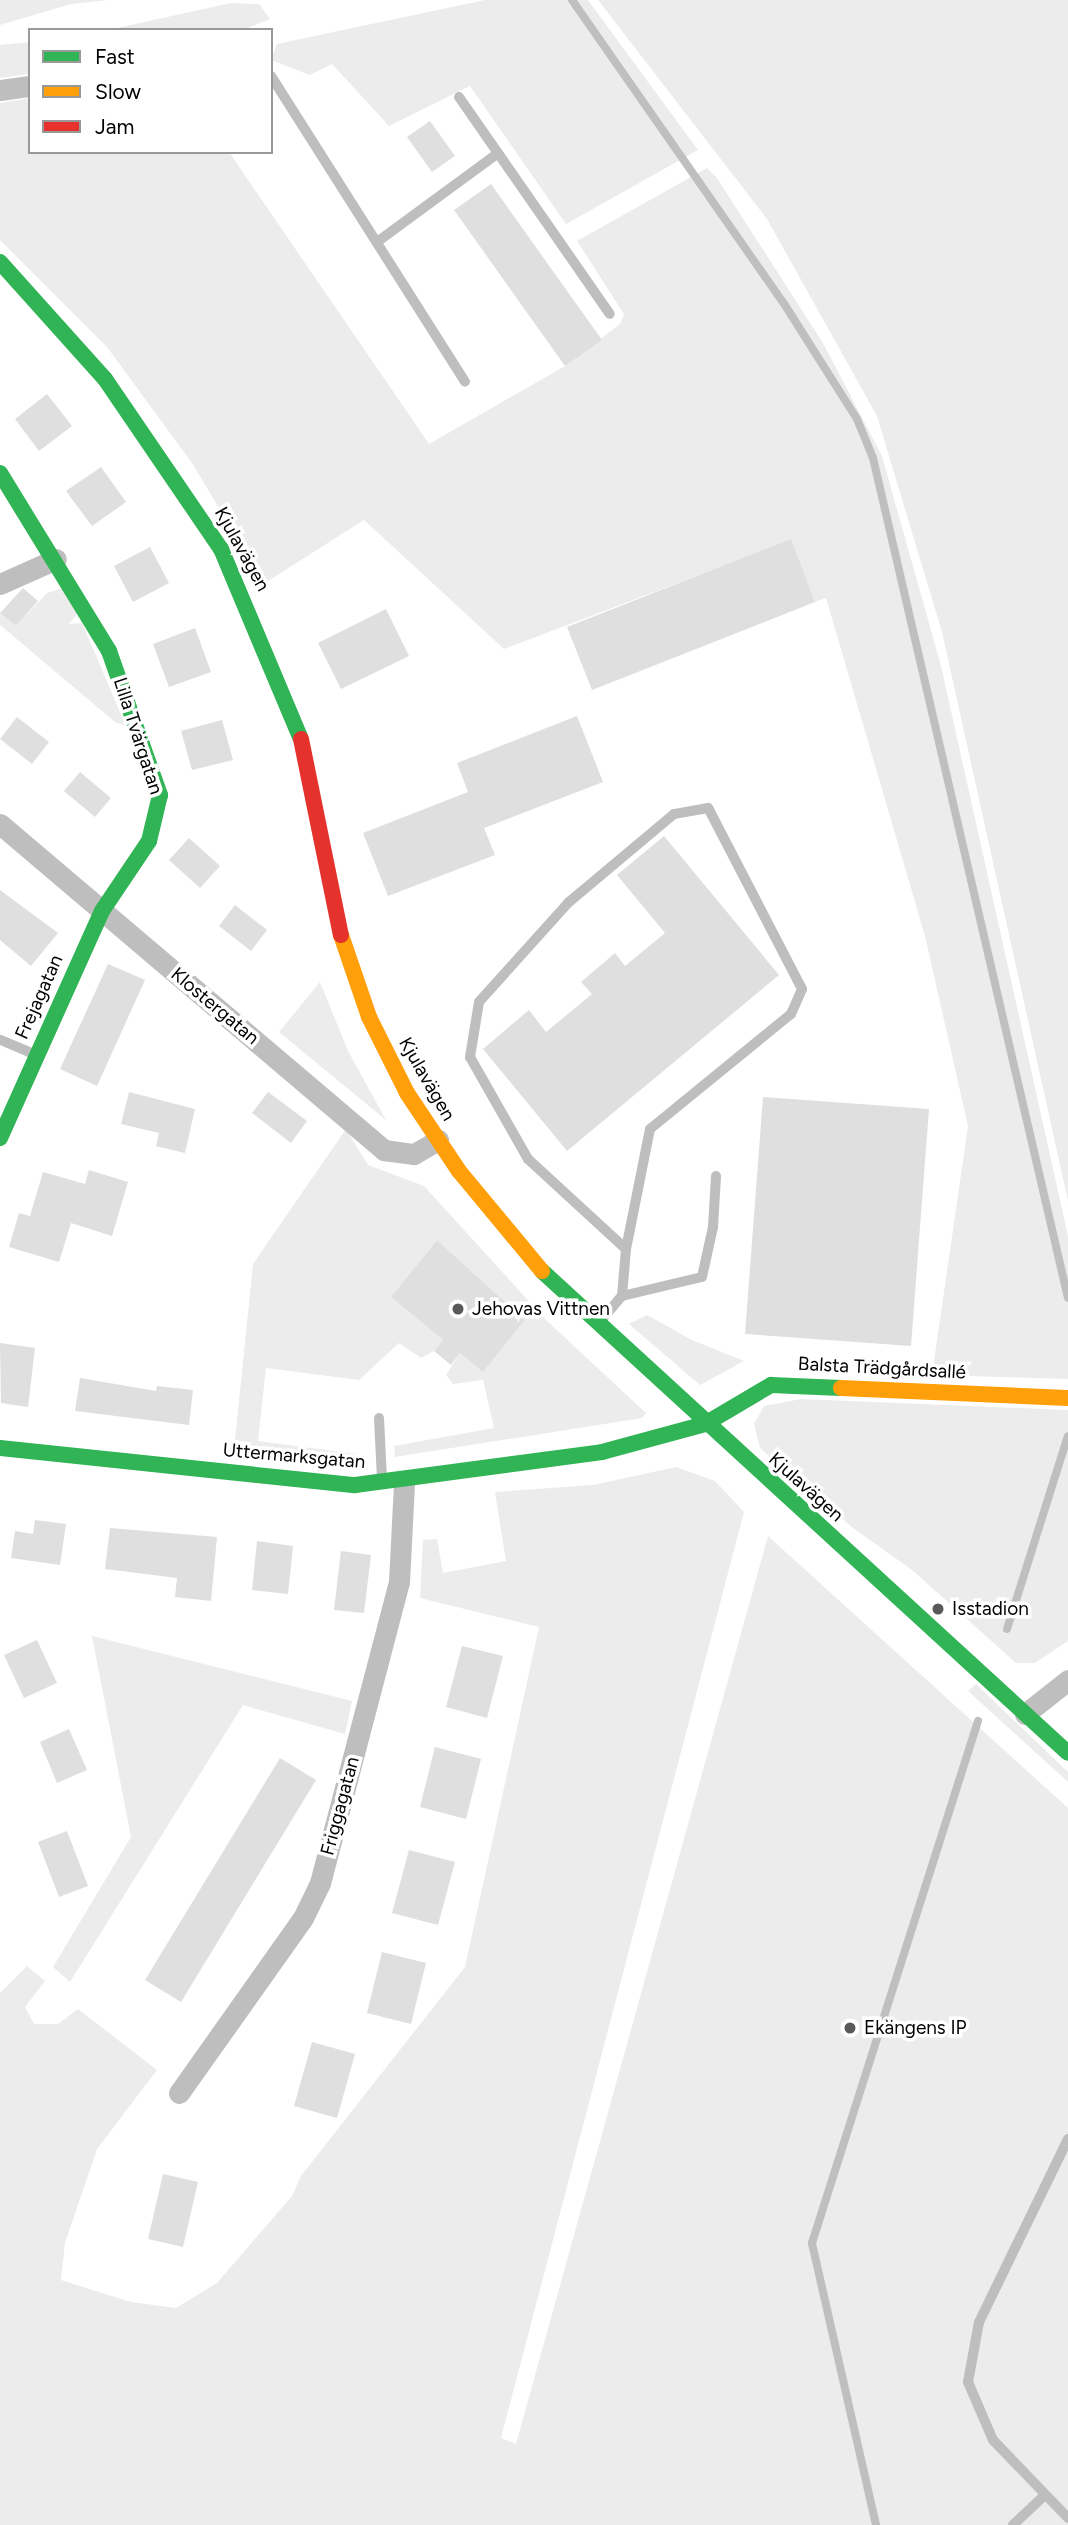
<!DOCTYPE html>
<html>
<head>
<meta charset="utf-8">
<style>
	body { margin:0 }
	#map { position:relative; width:1068px; height:2525px; overflow:hidden; background:#fff; font-family:Figtree,sans-serif }
	div>[style] { position:absolute }
	.green>* { inset:0; background:#ececec }
	.stream>* { height:8px; margin:-4px; padding:0 4px; transform-origin:4px; border-radius:4px; background:#bfbfbf }
	.building>* { inset:0; background:#dfdfdf }
	.lane>* { height:10px; margin:-5px; padding:0 5px; transform-origin:5px; border-radius:5px; background:#bebebe }
	.street>* { height:21px; margin:-10.5px; padding:0 10.5px; transform-origin:10.5px; border-radius:10.5px; background:#bebebe }
	.fast>* { height:16px; margin:-8px; padding:0 8px; transform-origin:8px; border-radius:8px; background:#30b455 }
	.slow>* { height:16px; margin:-8px; padding:0 8px; transform-origin:8px; border-radius:8px; background:#ff9f0a }
	.jam>* { height:16px; margin:-8px; padding:0 8px; transform-origin:8px; border-radius:8px; background:#e5322d }
	.dots>* { width:19px; height:19px; translate:-50% -50%; box-sizing:border-box; border:4px solid #fff; border-radius:50% }
	span { translate:-50% -50%; white-space:nowrap; text-align:center; line-height:1.15; -webkit-text-stroke:7px #fff; paint-order:stroke }
	.street-label { font-size:19px; color:#000 }
	.poi-label { font-size:19px; color:#000 }
	.left { translate:0 -50%; text-align:left }
	.legend { position:absolute; left:28px; top:28px; width:245px; height:126px; box-sizing:border-box; background:#fff; border:2px solid #999; margin:0; padding:9px 12px; list-style:none; font-size:21px; color:#000 }
	.legend li { display:flex; align-items:center; gap:14px; height:35px }
	.legend b { width:35px; border:2px solid #999 }
</style>
</head>
<body>
<div id="map">
	<div class="green">
		<div style="clip-path:polygon(0 0,109px 0,71px 4px,0 25px)"></div>
		<div style="clip-path:polygon(485px 0,588px 0,698px 150px,566px 224px,470px 86px,389px 126px,332px 64px,310px 75px,271px 60px,277px 44px)"></div>
		<div style="clip-path:polygon(598px 0,1068px 0,1068px 1201px,942px 632px,877px 416px,767px 219px)"></div>
		<div style="clip-path:polygon(231px 3px,259px 4px,270px 19px,243px 30px,108px 30px)"></div>
		<div style="clip-path:polygon(30px 42px,30px 74px,0 78px,0 45px)"></div>
		<div style="clip-path:polygon(30px 98px,30px 152px,229px 152px,429px 444px,565px 366px,620px 324px,624px 314px,577px 241px,707px 168px,717px 178px,823px 343px,882px 456px,941px 666px,1068px 1236px,1068px 1379px,932px 1375px,968px 1126px,925px 936px,826px 598px,815px 602px,791px 540px,504px 649px,364px 520px,257px 588px,243px 548px,192px 463px,107px 347px,0 240px,0 103px)"></div>
		<div style="clip-path:polygon(63px 588px,77px 614px,69px 624px,82px 623px,126px 726px,115px 722px,0 625px,0 613px,16px 626px,47px 593px)"></div>
		<div style="clip-path:polygon(320px 982px,348px 1051px,386px 1120px,279px 1032px)"></div>
		<div style="clip-path:polygon(346px 1129px,368px 1165px,424px 1186px,546px 1320px,646px 1413px,642px 1418px,395px 1457px,394px 1446px,494px 1428px,483px 1380px,453px 1384px,446px 1375px,460px 1353px,483px 1372px,525px 1320px,437px 1240px,391px 1297px,443px 1340px,434px 1351px,421px 1358px,399px 1343px,359px 1380px,266px 1368px,258px 1441px,357px 1454px,357px 1466px,234px 1450px,253px 1264px)"></div>
		<div style="clip-path:polygon(647px 1315px,692px 1340px,744px 1361px,700px 1385px,629px 1324px)"></div>
		<div style="clip-path:polygon(801px 1399px,1068px 1410px,1068px 1641px,1035px 1663px,1016px 1663px,912px 1570px,853px 1528px,760px 1448px,754px 1424px,764px 1406px)"></div>
		<div style="clip-path:polygon(676px 1467px,715px 1481px,744px 1512px,501px 2438px,516px 2444px,768px 1536px,1068px 1808px,1068px 2525px,0 2525px,0 1993px,27px 1966px,45px 1981px,25px 2007px,34px 2024px,58px 2024px,78px 2009px,157px 2070px,97px 2149px,65px 2243px,61px 2280px,131px 2302px,176px 2308px,217px 2283px,292px 2196px,301px 2176px,465px 1967px,539px 1627px,420px 1598px,423px 1540px,437px 1539px,443px 1573px,506px 1561px,495px 1492px,593px 1485px)"></div>
		<div style="clip-path:polygon(92px 1636px,352px 1701px,345px 1734px,243px 1705px,70px 1982px,53px 1967px,131px 1837px)"></div>
		<div style="clip-path:polygon(976px 1684px,1068px 1772px,1068px 1782px,968px 1691px)"></div>
	</div>
	<div class="stream">
		<div style="left:572px;top:0;width:368px;rotate:55.1deg"></div>
		<div style="left:783px;top:302px;width:138px;rotate:57.7deg"></div>
		<div style="left:857px;top:419px;width:42px;rotate:67.7deg"></div>
		<div style="left:873px;top:458px;width:862px;rotate:76.93deg"></div>
		<div style="left:1007px;top:1629px;width:202px;rotate:-72.5deg"></div>
		<div style="left:876px;top:2525px;width:289px;rotate:-102.8deg"></div>
		<div style="left:812px;top:2243px;width:548px;rotate:-72.36deg"></div>
	</div>
	<div class="building">
		<div style="clip-path:polygon(430px 121px,455px 156px,432px 172px,407px 137px)"></div>
		<div style="clip-path:polygon(491px 184px,602px 340px,565px 366px,454px 210px)"></div>
		<div style="clip-path:polygon(47px 394px,72px 426px,39px 451px,15px 419px)"></div>
		<div style="clip-path:polygon(101px 467px,126px 502px,92px 526px,66px 491px)"></div>
		<div style="clip-path:polygon(791px 539px,815px 602px,592px 690px,567px 627px)"></div>
		<div style="clip-path:polygon(150px 547px,169px 583px,133px 602px,114px 566px)"></div>
		<div style="clip-path:polygon(23px 588px,38px 601px,16px 626px,0 613px)"></div>
		<div style="clip-path:polygon(386px 609px,409px 656px,341px 689px,318px 643px)"></div>
		<div style="clip-path:polygon(195px 628px,211px 672px,169px 687px,153px 644px)"></div>
		<div style="clip-path:polygon(577px 716px,603px 782px,484px 828px,495px 855px,388px 896px,363px 833px,468px 792px,457px 763px)"></div>
		<div style="clip-path:polygon(17px 717px,49px 742px,32px 764px,0 739px)"></div>
		<div style="clip-path:polygon(222px 720px,233px 760px,192px 770px,181px 731px)"></div>
		<div style="clip-path:polygon(80px 772px,111px 798px,95px 817px,64px 791px)"></div>
		<div style="clip-path:polygon(664px 836px,779px 975px,567px 1151px,483px 1049px,529px 1010px,546px 1032px,592px 994px,581px 982px,615px 953px,625px 966px,665px 933px,617px 875px)"></div>
		<div style="clip-path:polygon(189px 838px,220px 866px,200px 888px,169px 860px)"></div>
		<div style="clip-path:polygon(0 890px,58px 933px,31px 966px,0 940px)"></div>
		<div style="clip-path:polygon(235px 905px,267px 930px,251px 951px,219px 926px)"></div>
		<div style="clip-path:polygon(108px 964px,145px 980px,97px 1086px,60px 1069px)"></div>
		<div style="clip-path:polygon(129px 1092px,195px 1109px,185px 1153px,156px 1146px,159px 1133px,121px 1124px)"></div>
		<div style="clip-path:polygon(268px 1092px,307px 1121px,291px 1143px,252px 1113px)"></div>
		<div style="clip-path:polygon(763px 1097px,929px 1109px,911px 1346px,745px 1334px)"></div>
		<div style="clip-path:polygon(89px 1170px,128px 1182px,112px 1236px,71px 1223px,59px 1262px,9px 1247px,19px 1213px,30px 1216px,43px 1172px,85px 1184px)"></div>
		<div style="clip-path:polygon(437px 1240px,525px 1320px,483px 1372px,460px 1353px,451px 1365px,434px 1351px,443px 1340px,391px 1297px)"></div>
		<div style="clip-path:polygon(0 1343px,35px 1348px,28px 1407px,1px 1403px)"></div>
		<div style="clip-path:polygon(80px 1378px,156px 1391px,157px 1386px,193px 1390px,189px 1425px,75px 1411px)"></div>
		<div style="clip-path:polygon(35px 1520px,66px 1524px,60px 1565px,11px 1558px,15px 1531px,33px 1534px)"></div>
		<div style="clip-path:polygon(110px 1528px,217px 1537px,211px 1601px,175px 1597px,177px 1578px,105px 1569px)"></div>
		<div style="clip-path:polygon(257px 1541px,293px 1546px,288px 1594px,252px 1590px)"></div>
		<div style="clip-path:polygon(341px 1551px,371px 1555px,364px 1613px,334px 1610px)"></div>
		<div style="clip-path:polygon(37px 1640px,57px 1683px,24px 1698px,4px 1655px)"></div>
		<div style="clip-path:polygon(462px 1646px,503px 1656px,487px 1718px,446px 1707px)"></div>
		<div style="clip-path:polygon(69px 1729px,87px 1770px,57px 1783px,40px 1742px)"></div>
		<div style="clip-path:polygon(435px 1747px,481px 1759px,466px 1819px,420px 1807px)"></div>
		<div style="clip-path:polygon(280px 1758px,316px 1780px,181px 2002px,145px 1980px)"></div>
		<div style="clip-path:polygon(67px 1831px,88px 1886px,59px 1897px,38px 1842px)"></div>
		<div style="clip-path:polygon(409px 1850px,455px 1862px,438px 1925px,392px 1913px)"></div>
		<div style="clip-path:polygon(382px 1952px,426px 1963px,411px 2024px,367px 2013px)"></div>
		<div style="clip-path:polygon(312px 2042px,355px 2054px,337px 2118px,294px 2106px)"></div>
		<div style="clip-path:polygon(163px 2174px,198px 2182px,183px 2247px,148px 2239px)"></div>
	</div>
	<div class="lane">
		<div style="left:271px;top:76px;width:362px;rotate:57.6deg"></div>
		<div style="left:459px;top:97px;width:264px;rotate:55.2deg"></div>
		<div style="left:377px;top:242px;width:150px;rotate:-36.3deg"></div>
		<div style="left:1px;top:1040px;width:36px;rotate:23deg"></div>
		<div style="left:622px;top:1296px;width:47px;rotate:-85.1deg"></div>
		<div style="left:626px;top:1249px;width:122px;rotate:-78.7deg"></div>
		<div style="left:650px;top:1129px;width:182px;rotate:-39.2deg"></div>
		<div style="left:791px;top:1014px;width:27px;rotate:-66deg"></div>
		<div style="left:802px;top:989px;width:204px;rotate:-117.4deg"></div>
		<div style="left:708px;top:808px;width:35px;rotate:170deg"></div>
		<div style="left:674px;top:814px;width:138px;rotate:140deg"></div>
		<div style="left:568px;top:903px;width:133px;rotate:132deg"></div>
		<div style="left:479px;top:1002px;width:56px;rotate:99.3deg"></div>
		<div style="left:470px;top:1057px;width:117px;rotate:60.4deg"></div>
		<div style="left:528px;top:1159px;width:133px;rotate:42.6deg"></div>
		<div style="left:599px;top:1323px;width:35px;rotate:-50deg"></div>
		<div style="left:622px;top:1296px;width:82px;rotate:-13.4deg"></div>
		<div style="left:702px;top:1277px;width:51px;rotate:-77.6deg"></div>
		<div style="left:713px;top:1227px;width:51px;rotate:-86.6deg"></div>
		<div style="left:379px;top:1418px;width:62px;rotate:87.2deg"></div>
		<div style="left:1068px;top:2139px;width:203px;rotate:115.9deg"></div>
		<div style="left:979px;top:2322px;width:61px;rotate:100.4deg"></div>
		<div style="left:968px;top:2382px;width:63px;rotate:66.7deg"></div>
		<div style="left:993px;top:2440px;width:108px;rotate:46.1deg"></div>
		<div style="left:1013px;top:2525px;width:44px;rotate:-43.2deg"></div>
	</div>
	<div class="street">
		<div style="left:0;top:90px;width:30px;rotate:-8deg"></div>
		<div style="left:0;top:584px;width:61px;rotate:-24.1deg"></div>
		<div style="left:0;top:824px;width:504px;rotate:40.33deg"></div>
		<div style="left:384px;top:1150px;width:30px;rotate:8deg"></div>
		<div style="left:414px;top:1154px;width:28px;rotate:-30deg"></div>
		<div style="left:1025px;top:1714px;width:55px;rotate:-38.3deg"></div>
		<div style="left:179px;top:2093px;width:214px;rotate:-54.7deg"></div>
		<div style="left:303px;top:1918px;width:39px;rotate:-64deg"></div>
		<div style="left:320px;top:1883px;width:311px;rotate:-75.3deg"></div>
		<div style="left:399px;top:1582px;width:100px;rotate:-87.1deg"></div>
	</div>
	<div class="fast">
		<div style="left:0;top:262px;width:157px;rotate:48.1deg"></div>
		<div style="left:105px;top:379px;width:206px;rotate:55.7deg"></div>
		<div style="left:221px;top:549px;width:206px;rotate:67.2deg"></div>
		<div style="left:0;top:473px;width:209px;rotate:58.5deg"></div>
		<div style="left:109px;top:651px;width:153px;rotate:70.5deg"></div>
		<div style="left:160px;top:795px;width:47px;rotate:103.4deg"></div>
		<div style="left:149px;top:841px;width:84px;rotate:123.9deg"></div>
		<div style="left:102px;top:911px;width:249px;rotate:114.2deg"></div>
		<div style="left:542px;top:1271px;width:713px;rotate:42.5deg"></div>
		<div style="left:0;top:1448px;width:357px;rotate:6deg"></div>
		<div style="left:355px;top:1485px;width:249px;rotate:-7.6deg"></div>
		<div style="left:602px;top:1452px;width:107px;rotate:-15.2deg"></div>
		<div style="left:705px;top:1424px;width:77px;rotate:-30.6deg"></div>
		<div style="left:771px;top:1385px;width:70px;rotate:2.5deg"></div>
	</div>
	<div class="slow">
		<div style="left:341px;top:935px;width:87px;rotate:71.1deg"></div>
		<div style="left:369px;top:1017px;width:85px;rotate:63.4deg"></div>
		<div style="left:407px;top:1093px;width:94px;rotate:56.3deg"></div>
		<div style="left:459px;top:1171px;width:130px;rotate:50.3deg"></div>
		<div style="left:841px;top:1388px;width:227px;rotate:2.5deg"></div>
	</div>
	<div class="jam">
		<div style="left:301px;top:739px;width:200px;rotate:78.5deg"></div>
	</div>
	<div class="dots">
		<div style="left:458px;top:1309px;background:#595959"></div>
		<div style="left:938px;top:1609px;background:#595959"></div>
		<div style="left:850px;top:2028px;background:#595959"></div>
	</div>
	<div class="street-label">
		<span style="left:242px;top:549px;rotate:61deg">Kjulavägen</span>
		<span style="left:138px;top:736px;rotate:72deg">Lilla Tvärgatan</span>
		<span style="left:39px;top:997px;rotate:-66deg">Frejagatan</span>
		<span style="left:215px;top:1006px;rotate:40deg">Klostergatan</span>
		<span style="left:427px;top:1079px;rotate:60deg">Kjulavägen</span>
		<span style="left:882px;top:1368px;rotate:3deg">Balsta Trädgårdsallé</span>
		<span style="left:294px;top:1456px;rotate:5deg">Uttermarksgatan</span>
		<span style="left:806px;top:1487px;rotate:42deg">Kjulavägen</span>
		<span style="left:340px;top:1806px;rotate:-75deg">Friggagatan</span>
	</div>
	<div class="poi-label">
		<span class="left" style="left:472px;top:1309px">Jehovas Vittnen</span>
		<span class="left" style="left:952px;top:1609px">Isstadion</span>
		<span class="left" style="left:864px;top:2028px">Ekängens IP</span>
	</div>
	<ul class="legend">
	<li><b style="height:9px;background:#30b455"></b>Fast</li>
	<li><b style="height:9px;background:#ff9f0a"></b>Slow</li>
	<li><b style="height:9px;background:#e5322d"></b>Jam</li>
	</ul>
</div>
</body>
</html>
